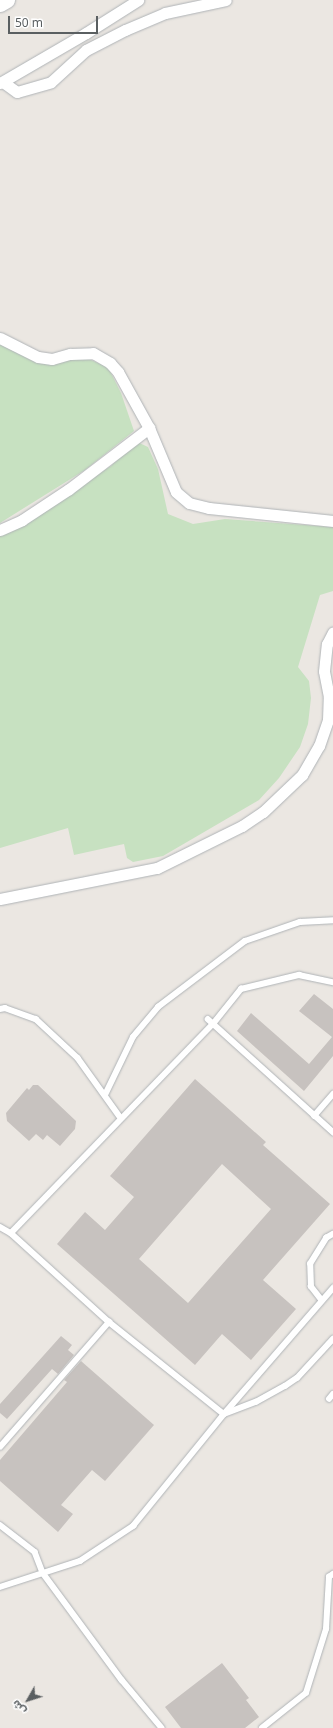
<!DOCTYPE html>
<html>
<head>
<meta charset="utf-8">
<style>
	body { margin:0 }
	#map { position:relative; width:333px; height:1728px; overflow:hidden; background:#ebe7e2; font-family:"Noto Sans","Noto Sans Arabic",sans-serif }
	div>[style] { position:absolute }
	.green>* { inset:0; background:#c7e1c1 }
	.building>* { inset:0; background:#c7c2bf }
	.roads { filter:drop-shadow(0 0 1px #afb3b6) drop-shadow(0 0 1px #afb3b6) }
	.service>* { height:5.5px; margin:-2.75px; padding:0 2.75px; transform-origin:2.75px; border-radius:2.75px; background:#fff }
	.minor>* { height:11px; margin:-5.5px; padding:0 5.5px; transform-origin:5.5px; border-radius:5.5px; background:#fff }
	.secondary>* { height:15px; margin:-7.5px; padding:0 7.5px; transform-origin:7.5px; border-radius:7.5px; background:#fff }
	span { translate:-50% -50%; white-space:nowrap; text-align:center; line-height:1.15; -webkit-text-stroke:3px #fff; paint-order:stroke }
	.north { position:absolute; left:8px; top:1680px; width:40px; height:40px; -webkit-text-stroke:3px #fff; paint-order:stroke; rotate:231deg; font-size:11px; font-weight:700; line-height:16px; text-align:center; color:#5a5f61 }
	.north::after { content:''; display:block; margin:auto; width:14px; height:18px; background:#5a5f61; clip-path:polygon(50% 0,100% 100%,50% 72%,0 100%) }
	.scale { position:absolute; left:8px; top:16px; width:90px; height:18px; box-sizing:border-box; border:2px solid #5a5f61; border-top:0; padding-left:5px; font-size:12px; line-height:14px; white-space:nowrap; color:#5a5f61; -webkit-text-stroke:3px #fff; paint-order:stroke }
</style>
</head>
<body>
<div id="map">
	<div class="green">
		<div style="clip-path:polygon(0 341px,27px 356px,81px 356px,108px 367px,121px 393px,134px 431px,85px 470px,0 523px)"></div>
		<div style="clip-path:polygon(135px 441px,148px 447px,158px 469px,168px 514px,193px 524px,225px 519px,333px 527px,333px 591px,320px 595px,298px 667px,309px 681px,311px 698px,308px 724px,300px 747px,279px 778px,259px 800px,163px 856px,133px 862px,127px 858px,124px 844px,74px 855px,68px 828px,0 848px,0 535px,111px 466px)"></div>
	</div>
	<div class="building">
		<div style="clip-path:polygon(314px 994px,333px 1009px,333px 1056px,304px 1091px,237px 1031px,251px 1013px,309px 1064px,332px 1037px,299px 1011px)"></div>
		<div style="clip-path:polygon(evenodd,195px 1079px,266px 1142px,263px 1145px,330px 1204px,263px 1280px,296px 1309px,251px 1360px,222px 1334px,195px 1365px,57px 1244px,85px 1212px,105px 1230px,134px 1197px,110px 1176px,195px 1079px,222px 1164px,271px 1209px,188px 1303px,139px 1259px,222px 1164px)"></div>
		<div style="clip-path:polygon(33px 1085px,38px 1085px,76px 1121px,75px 1129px,60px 1146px,47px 1135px,43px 1140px,36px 1134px,29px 1141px,7px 1121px,6px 1113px,27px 1088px,29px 1090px)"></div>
		<div style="clip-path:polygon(61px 1336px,72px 1345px,68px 1350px,74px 1355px,58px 1374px,52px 1369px,7px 1419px,0 1413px,0 1404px)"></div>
		<div style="clip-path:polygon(81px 1361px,154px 1425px,105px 1481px,92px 1470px,61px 1505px,73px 1514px,58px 1532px,0 1481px,0 1460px,67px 1382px,64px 1380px)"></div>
		<div style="clip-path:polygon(222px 1663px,249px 1698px,246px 1700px,259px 1717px,245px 1728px,181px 1728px,165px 1707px)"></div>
	</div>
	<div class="roads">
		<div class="service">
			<div style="left:0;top:1009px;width:5px;rotate:-11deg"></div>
			<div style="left:5px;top:1008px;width:33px;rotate:20deg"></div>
			<div style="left:36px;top:1019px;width:57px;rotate:42.9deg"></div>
			<div style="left:78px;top:1058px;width:74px;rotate:54.4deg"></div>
			<div style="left:208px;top:1019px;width:169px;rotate:42.1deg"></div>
			<div style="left:105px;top:1095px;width:64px;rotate:-64.2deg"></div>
			<div style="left:133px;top:1037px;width:39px;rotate:-50deg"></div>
			<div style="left:158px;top:1007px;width:109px;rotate:-37.2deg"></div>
			<div style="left:245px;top:941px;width:58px;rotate:-19.1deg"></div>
			<div style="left:300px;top:922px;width:33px;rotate:-3deg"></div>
			<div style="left:314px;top:1116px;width:29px;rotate:-49deg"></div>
			<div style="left:0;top:1227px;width:13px;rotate:29deg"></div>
			<div style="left:11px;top:1233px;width:132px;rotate:42.2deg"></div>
			<div style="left:109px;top:1322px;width:147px;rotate:38.7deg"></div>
			<div style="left:224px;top:1414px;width:34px;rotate:-21deg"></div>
			<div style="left:256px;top:1402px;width:33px;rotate:-29deg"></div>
			<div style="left:285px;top:1386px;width:14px;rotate:-34deg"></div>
			<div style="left:297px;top:1378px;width:53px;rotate:-47.3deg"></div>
			<div style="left:11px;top:1233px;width:291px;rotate:-46deg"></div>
			<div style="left:213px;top:1024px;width:45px;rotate:-51.3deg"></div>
			<div style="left:241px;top:989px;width:60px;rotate:-13.6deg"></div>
			<div style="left:299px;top:975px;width:35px;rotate:12deg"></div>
			<div style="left:322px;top:1301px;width:18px;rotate:-128deg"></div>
			<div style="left:311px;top:1287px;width:23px;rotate:-92deg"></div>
			<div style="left:310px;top:1264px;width:31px;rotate:-58deg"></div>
			<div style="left:326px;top:1238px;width:8px;rotate:-30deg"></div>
			<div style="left:329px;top:1399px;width:6px;rotate:-51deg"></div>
			<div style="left:0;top:1447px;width:166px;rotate:-48.9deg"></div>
			<div style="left:0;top:1525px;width:44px;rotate:37.6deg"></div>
			<div style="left:35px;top:1552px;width:22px;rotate:69deg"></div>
			<div style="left:43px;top:1573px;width:133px;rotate:53.6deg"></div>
			<div style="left:122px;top:1680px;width:62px;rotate:50.2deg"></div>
			<div style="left:0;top:1587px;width:84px;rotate:-18deg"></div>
			<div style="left:80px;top:1561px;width:64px;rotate:-33.4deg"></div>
			<div style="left:133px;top:1526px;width:144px;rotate:-50.9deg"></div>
			<div style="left:224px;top:1414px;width:167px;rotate:-49.1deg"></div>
			<div style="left:262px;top:1728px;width:56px;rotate:-38.5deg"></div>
			<div style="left:306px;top:1693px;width:67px;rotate:-72.6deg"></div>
			<div style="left:326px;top:1629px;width:52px;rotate:-86.7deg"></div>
			<div style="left:329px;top:1577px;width:5px;rotate:-37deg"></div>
		</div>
		<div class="minor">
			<div style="left:3px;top:82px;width:17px;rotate:36deg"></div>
			<div style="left:17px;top:92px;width:35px;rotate:-16deg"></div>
			<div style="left:51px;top:82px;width:47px;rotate:-42.4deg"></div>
			<div style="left:86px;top:50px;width:44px;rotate:-27.1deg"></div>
			<div style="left:125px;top:30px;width:43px;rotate:-23deg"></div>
			<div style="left:165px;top:13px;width:62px;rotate:-12deg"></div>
			<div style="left:0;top:83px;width:99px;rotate:-30.2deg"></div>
			<div style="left:86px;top:33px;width:62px;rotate:-32.4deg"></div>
			<div style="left:0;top:338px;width:42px;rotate:26.6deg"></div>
			<div style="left:38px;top:357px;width:14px;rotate:8deg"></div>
			<div style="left:52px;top:359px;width:19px;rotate:-16deg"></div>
			<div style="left:70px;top:354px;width:23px;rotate:-2deg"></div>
			<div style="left:93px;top:353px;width:20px;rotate:30deg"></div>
			<div style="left:110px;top:363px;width:12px;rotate:48deg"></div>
			<div style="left:118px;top:372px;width:64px;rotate:61deg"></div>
			<div style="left:149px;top:428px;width:69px;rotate:67.1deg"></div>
			<div style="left:176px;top:492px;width:17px;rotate:40deg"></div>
			<div style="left:189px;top:503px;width:21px;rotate:14deg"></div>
			<div style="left:209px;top:508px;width:125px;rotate:6deg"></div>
			<div style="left:0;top:530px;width:24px;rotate:-24deg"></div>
			<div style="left:22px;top:520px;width:56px;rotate:-33.4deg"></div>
			<div style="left:69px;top:489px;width:101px;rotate:-37.3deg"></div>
			<div style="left:0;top:899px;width:160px;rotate:-11.2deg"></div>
			<div style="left:157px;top:868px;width:95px;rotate:-26.3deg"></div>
			<div style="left:242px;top:826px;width:25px;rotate:-34deg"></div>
			<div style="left:263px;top:812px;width:54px;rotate:-43.5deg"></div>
			<div style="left:302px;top:775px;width:34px;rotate:-60deg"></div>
			<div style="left:319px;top:746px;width:28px;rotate:-71deg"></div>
			<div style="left:328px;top:720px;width:23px;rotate:-88deg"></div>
			<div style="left:329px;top:697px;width:26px;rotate:-101deg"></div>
			<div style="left:324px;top:671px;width:27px;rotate:-84deg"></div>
			<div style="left:327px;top:644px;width:13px;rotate:-63deg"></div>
		</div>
		<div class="secondary">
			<div style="left:0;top:4px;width:8px;rotate:-30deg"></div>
		</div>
	</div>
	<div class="north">ش</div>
	<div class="scale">50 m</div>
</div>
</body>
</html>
